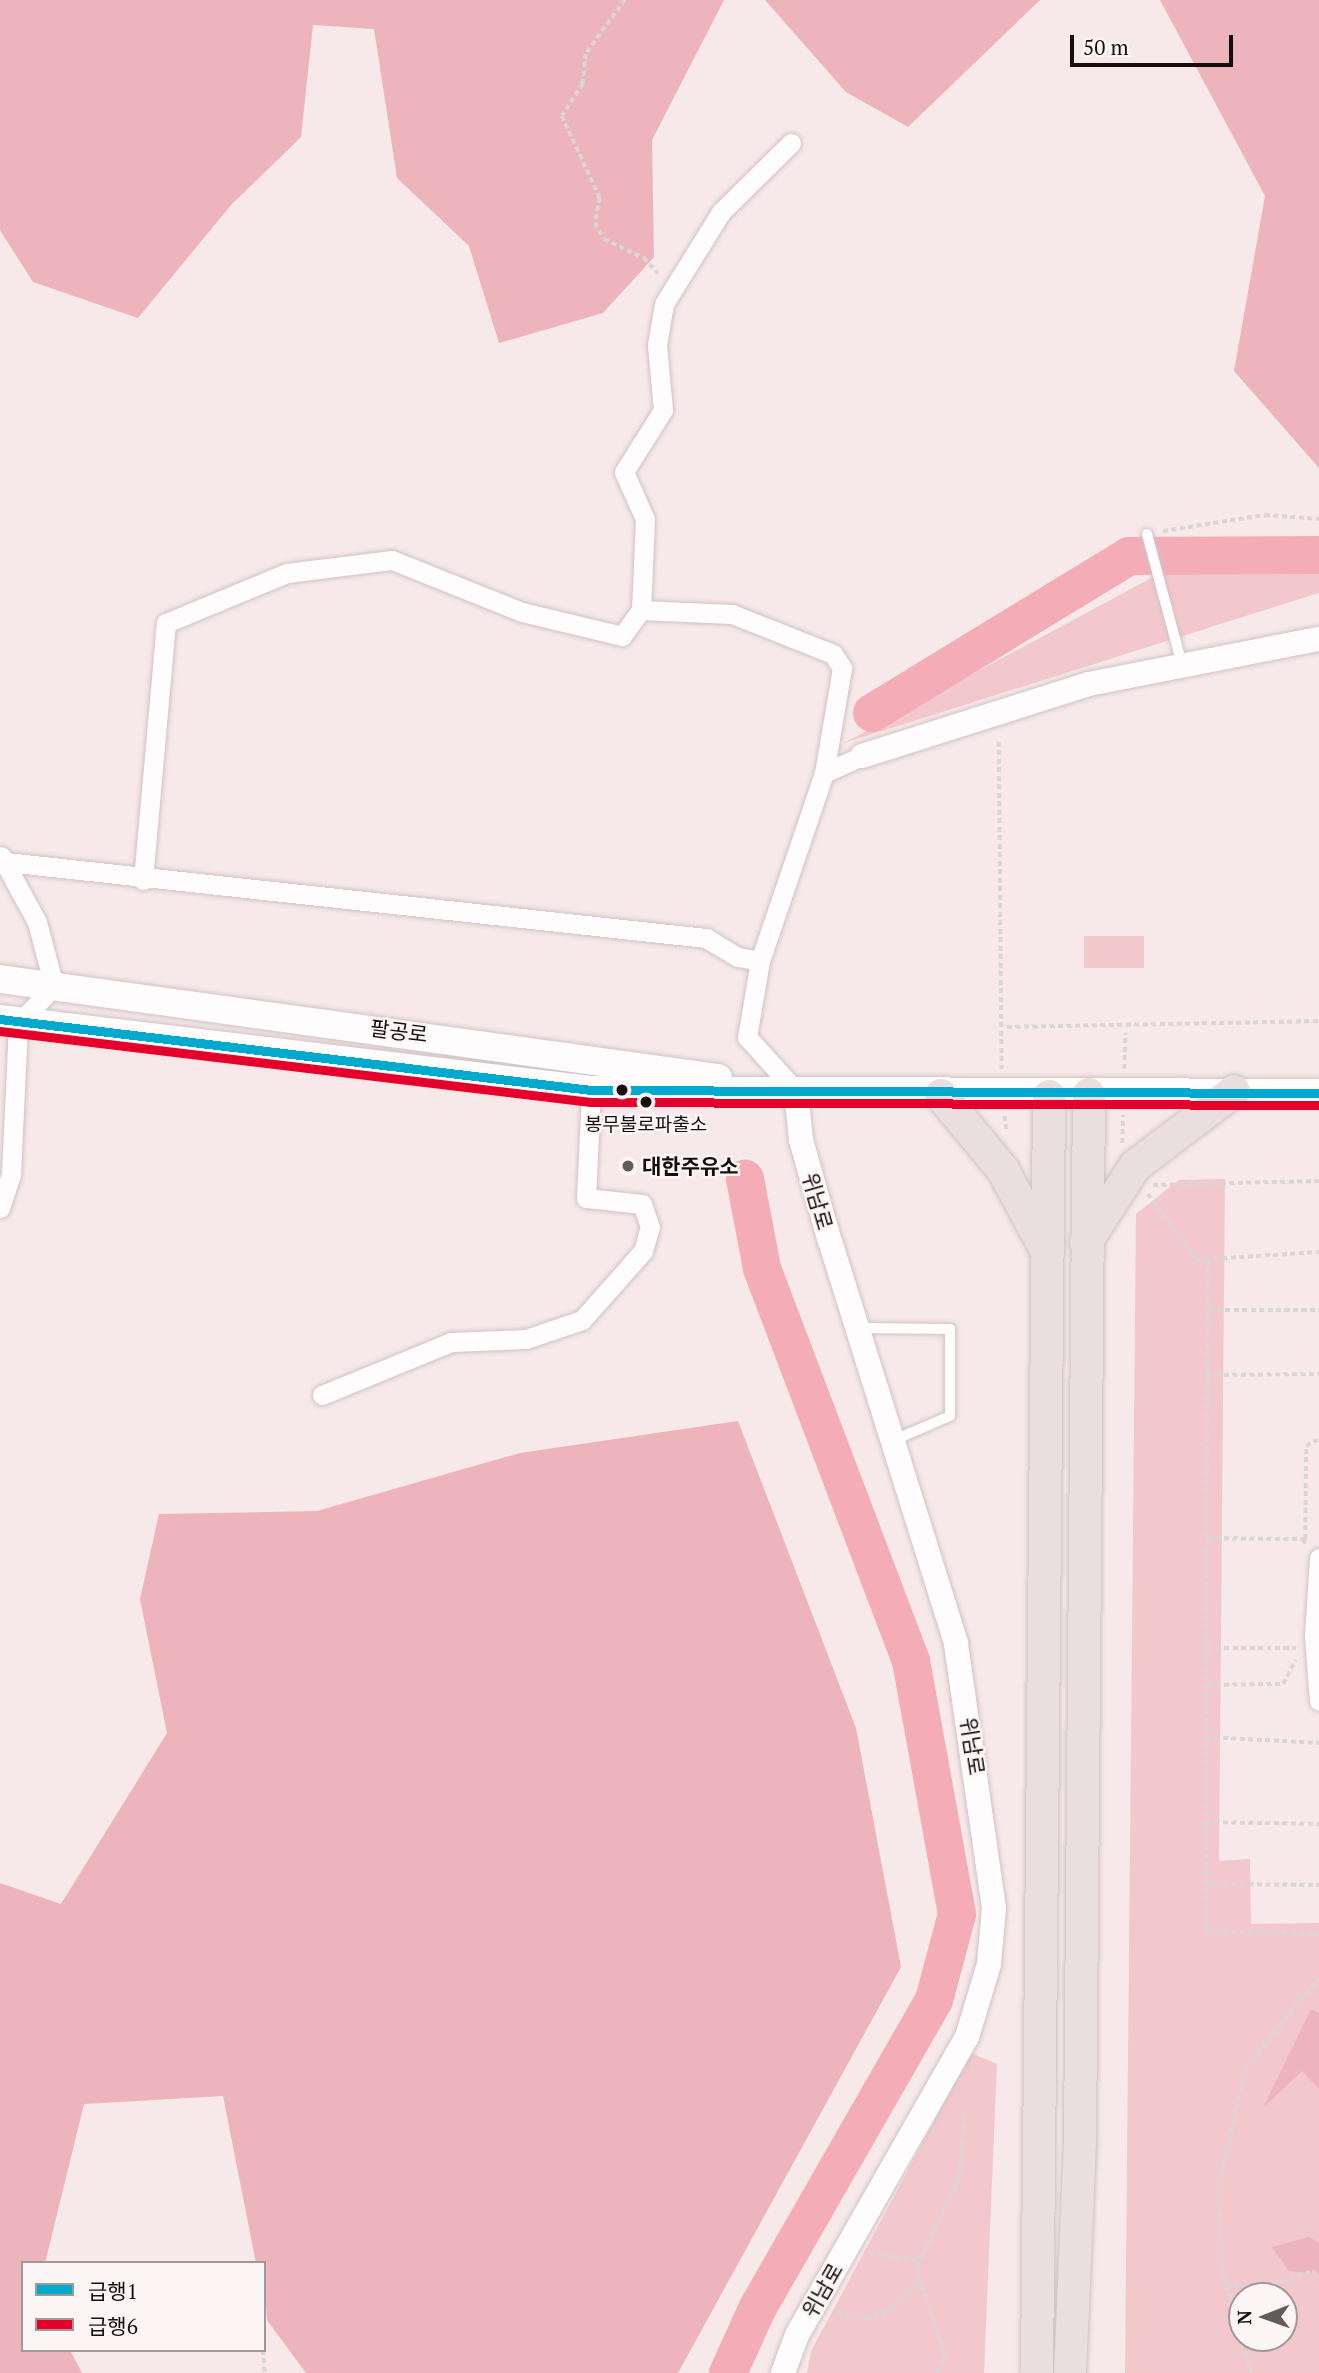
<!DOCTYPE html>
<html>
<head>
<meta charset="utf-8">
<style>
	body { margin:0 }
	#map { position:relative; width:1319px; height:2373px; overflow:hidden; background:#f7e8e9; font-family:"PT Serif","Noto Sans KR",serif }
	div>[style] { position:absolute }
	.green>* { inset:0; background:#f3c8cc }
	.forest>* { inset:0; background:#eeb4bb }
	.river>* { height:38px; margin:-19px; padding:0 19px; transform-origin:19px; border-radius:19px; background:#f4adb6 }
	.path>* { height:3.5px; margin-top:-1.75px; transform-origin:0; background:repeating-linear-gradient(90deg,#dad6d6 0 5px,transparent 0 8.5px) }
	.roads { filter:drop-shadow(0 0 2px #d0c3c4) drop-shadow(0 0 2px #d0c3c4) }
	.service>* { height:10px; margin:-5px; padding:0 5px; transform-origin:5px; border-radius:5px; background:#fefcfc }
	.minor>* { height:19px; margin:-9.5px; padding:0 9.5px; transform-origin:9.5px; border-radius:9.5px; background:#fefcfc }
	.tertiary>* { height:24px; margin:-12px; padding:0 12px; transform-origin:12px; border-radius:12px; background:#fefcfc }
	.secondary>* { height:28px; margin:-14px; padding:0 14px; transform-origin:14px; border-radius:14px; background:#fefcfc }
	.trunk>* { height:32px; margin:-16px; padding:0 16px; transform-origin:16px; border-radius:16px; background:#eadee0 }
	.bus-1>* { height:9px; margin:-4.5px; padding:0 4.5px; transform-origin:4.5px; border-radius:4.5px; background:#00a9ce }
	.bus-2>* { height:9px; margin:-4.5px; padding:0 4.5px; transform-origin:4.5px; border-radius:4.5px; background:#e4002b }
	.dots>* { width:19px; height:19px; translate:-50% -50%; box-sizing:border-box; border:4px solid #fcf5f5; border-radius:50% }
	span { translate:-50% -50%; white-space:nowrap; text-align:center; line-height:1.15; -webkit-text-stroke:5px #fcf5f5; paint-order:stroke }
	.bus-label { font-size:19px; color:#170d0e }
	.street-label { font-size:21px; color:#170d0e }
	.poi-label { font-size:21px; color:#170d0e; font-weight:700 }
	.left { translate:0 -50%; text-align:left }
	.legend { position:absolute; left:21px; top:2261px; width:245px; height:91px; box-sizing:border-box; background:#fcf5f5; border:2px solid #a09899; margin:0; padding:9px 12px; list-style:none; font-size:21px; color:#170d0e }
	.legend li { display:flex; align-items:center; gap:14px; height:35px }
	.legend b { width:35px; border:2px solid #a09899 }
	.north { position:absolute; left:1228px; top:2282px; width:70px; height:70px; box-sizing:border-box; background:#fcf5f5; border:2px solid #a09899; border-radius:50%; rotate:269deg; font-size:19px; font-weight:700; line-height:28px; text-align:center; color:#170d0e }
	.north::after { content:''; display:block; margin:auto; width:24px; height:32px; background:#655a5b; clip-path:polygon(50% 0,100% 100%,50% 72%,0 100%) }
	.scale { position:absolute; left:1070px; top:35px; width:163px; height:32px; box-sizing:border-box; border:4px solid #170d0e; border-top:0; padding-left:9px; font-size:21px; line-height:24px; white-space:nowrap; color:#170d0e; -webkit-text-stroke:5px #fcf5f5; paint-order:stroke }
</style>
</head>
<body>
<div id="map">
	<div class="green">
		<div style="clip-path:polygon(1319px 548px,1319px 593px,844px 743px,1168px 569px)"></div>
		<div style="clip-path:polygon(1084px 936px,1144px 936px,1144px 968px,1084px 968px)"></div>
		<div style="clip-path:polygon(evenodd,1225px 1179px,1219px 1861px,1250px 1859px,1251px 1924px,1319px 1923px,1319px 2373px,1125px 2373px,1136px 1214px,1179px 1180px,1225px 1179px,1242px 2296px,1284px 2296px,1284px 2338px,1242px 2338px,1242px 2296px)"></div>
		<div style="clip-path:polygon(971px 2053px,997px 2064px,984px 2373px,807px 2373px,811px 2351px)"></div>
	</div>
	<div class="forest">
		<div style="clip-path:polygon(0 0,724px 0,652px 140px,654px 257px,603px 313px,499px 343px,469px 246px,397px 178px,374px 29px,313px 25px,301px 137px,231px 205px,138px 318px,33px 282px,0 230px)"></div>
		<div style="clip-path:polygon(765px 0,1040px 0,908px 127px,846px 92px)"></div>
		<div style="clip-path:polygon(1160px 0,1319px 0,1319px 468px,1234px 371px,1265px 196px)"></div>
		<div style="clip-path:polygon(738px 1421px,856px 1728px,901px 1967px,678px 2373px,306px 2373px,267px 2320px,264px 2263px,256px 2263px,223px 2096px,84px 2104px,45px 2263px,23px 2263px,23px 2350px,70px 2350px,82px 2373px,0 2373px,0 1883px,61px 1904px,167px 1733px,140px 1599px,159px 1514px,317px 1511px,520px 1453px)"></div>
		<div style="clip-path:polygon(1311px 2009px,1319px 2013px,1319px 2089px,1302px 2071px,1263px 2108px)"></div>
		<div style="clip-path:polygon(1309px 2237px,1319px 2243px,1319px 2274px,1289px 2271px,1272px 2247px)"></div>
	</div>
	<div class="river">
		<div style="left:872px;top:713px;width:301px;rotate:-31.4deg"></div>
		<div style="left:1129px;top:556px;width:190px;rotate:-0.3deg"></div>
		<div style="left:728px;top:2373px;width:70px;rotate:-65.6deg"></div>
		<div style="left:757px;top:2309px;width:356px;rotate:-60.2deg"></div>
		<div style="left:934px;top:2000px;width:89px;rotate:-75deg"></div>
		<div style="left:957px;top:1914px;width:257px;rotate:-100.3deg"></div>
		<div style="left:911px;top:1661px;width:420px;rotate:-110.8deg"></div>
		<div style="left:762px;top:1268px;width:91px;rotate:-100.8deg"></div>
	</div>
	<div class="path">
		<div style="left:625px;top:0;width:67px;rotate:125.8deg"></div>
		<div style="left:586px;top:54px;width:30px;rotate:96deg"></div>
		<div style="left:583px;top:84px;width:38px;rotate:123deg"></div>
		<div style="left:562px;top:116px;width:90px;rotate:65.1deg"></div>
		<div style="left:600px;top:198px;width:25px;rotate:101deg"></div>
		<div style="left:595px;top:223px;width:18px;rotate:61deg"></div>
		<div style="left:604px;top:239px;width:44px;rotate:25.4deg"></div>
		<div style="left:644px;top:258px;width:21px;rotate:47deg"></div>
		<div style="left:1163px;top:531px;width:103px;rotate:-8.9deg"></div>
		<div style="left:1265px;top:515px;width:54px;rotate:4.2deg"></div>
		<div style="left:999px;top:742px;width:327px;rotate:89.5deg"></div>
		<div style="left:1007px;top:1027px;width:312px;rotate:-1.1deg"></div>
		<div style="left:1124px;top:1069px;width:36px;rotate:-88deg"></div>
		<div style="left:1005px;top:1116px;width:16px;rotate:83deg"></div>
		<div style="left:1122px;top:1143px;width:28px;rotate:-88deg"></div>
		<div style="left:1153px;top:1185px;width:166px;rotate:-1.4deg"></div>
		<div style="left:1148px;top:1194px;width:82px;rotate:53.4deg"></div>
		<div style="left:1197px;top:1260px;width:122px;rotate:-3.8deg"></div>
		<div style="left:1208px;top:1259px;width:672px;rotate:90.17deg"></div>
		<div style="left:1206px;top:1931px;width:113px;rotate:1.5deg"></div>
		<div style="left:1208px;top:1310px;width:111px"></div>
		<div style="left:1207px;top:1375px;width:112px;rotate:-0.5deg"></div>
		<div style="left:1207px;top:1538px;width:98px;rotate:0.6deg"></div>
		<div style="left:1305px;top:1539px;width:6px;rotate:99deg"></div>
		<div style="left:1305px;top:1539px;width:93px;rotate:-89.4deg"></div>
		<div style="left:1306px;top:1446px;width:15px;rotate:-28deg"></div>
		<div style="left:1207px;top:1648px;width:89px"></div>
		<div style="left:1207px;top:1685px;width:76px;rotate:-0.8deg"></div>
		<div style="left:1283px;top:1684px;width:27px;rotate:-63deg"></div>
		<div style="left:1206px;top:1737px;width:113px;rotate:3deg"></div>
		<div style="left:1206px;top:1822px;width:113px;rotate:1deg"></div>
		<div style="left:1206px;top:1884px;width:113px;rotate:0.5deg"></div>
		<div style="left:870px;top:2254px;width:49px;rotate:7deg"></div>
		<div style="left:1226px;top:2286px;width:39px;rotate:1deg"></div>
		<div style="left:1265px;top:2287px;width:50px;rotate:-18.8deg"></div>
		<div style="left:1312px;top:2271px;width:8px;rotate:30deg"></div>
		<div style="left:837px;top:2312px;width:30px;rotate:12deg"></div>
		<div style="left:866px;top:2318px;width:24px;rotate:-17deg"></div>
		<div style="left:889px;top:2311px;width:44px;rotate:-45deg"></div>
		<div style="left:263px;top:2350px;width:23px;rotate:85deg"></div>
		<div style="left:937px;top:2373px;width:19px;rotate:-65deg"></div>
		<div style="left:945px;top:2356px;width:94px;rotate:-108deg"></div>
		<div style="left:916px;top:2267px;width:98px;rotate:-64deg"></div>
		<div style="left:959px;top:2179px;width:66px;rotate:-84.8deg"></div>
		<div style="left:1251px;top:2373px;width:110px;rotate:-105.8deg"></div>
		<div style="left:1221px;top:2267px;width:84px;rotate:-91.4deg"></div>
		<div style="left:1219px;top:2183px;width:119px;rotate:-76.9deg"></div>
		<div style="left:1246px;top:2067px;width:115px;rotate:-50.6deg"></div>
	</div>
	<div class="roads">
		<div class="service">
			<div style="left:1147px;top:534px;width:136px;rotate:75deg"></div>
			<div style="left:858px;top:1328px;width:92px;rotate:0.6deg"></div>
			<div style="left:950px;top:1329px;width:87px;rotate:90deg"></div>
			<div style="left:950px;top:1416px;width:61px;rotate:156.8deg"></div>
		</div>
		<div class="minor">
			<div style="left:791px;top:143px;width:98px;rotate:135.4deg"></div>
			<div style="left:721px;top:212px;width:108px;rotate:121.8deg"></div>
			<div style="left:664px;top:304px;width:42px;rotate:99.7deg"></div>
			<div style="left:657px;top:345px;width:65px;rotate:84.7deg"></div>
			<div style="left:663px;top:410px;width:73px;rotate:122.2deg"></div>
			<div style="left:624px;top:472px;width:51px;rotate:65.9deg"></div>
			<div style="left:645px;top:519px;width:91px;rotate:92.5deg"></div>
			<div style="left:641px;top:610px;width:91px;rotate:2.5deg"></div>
			<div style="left:732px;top:614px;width:109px;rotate:21.6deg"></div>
			<div style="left:833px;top:654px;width:17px;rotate:57deg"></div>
			<div style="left:842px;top:668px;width:107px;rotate:99.7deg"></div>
			<div style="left:6px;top:862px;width:704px;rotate:6.2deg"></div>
			<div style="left:706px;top:938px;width:37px;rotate:31deg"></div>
			<div style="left:738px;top:957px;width:22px;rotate:10deg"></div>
			<div style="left:143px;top:880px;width:258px;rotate:-84.9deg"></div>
			<div style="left:166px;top:623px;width:131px;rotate:-22.5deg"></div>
			<div style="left:287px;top:573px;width:106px;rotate:-7.1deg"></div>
			<div style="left:392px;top:560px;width:140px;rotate:21.8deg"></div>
			<div style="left:522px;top:612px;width:103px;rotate:13.5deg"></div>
			<div style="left:622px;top:636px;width:32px;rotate:-54deg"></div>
			<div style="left:796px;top:1091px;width:73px;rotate:-132.2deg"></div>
			<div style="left:747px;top:1037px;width:77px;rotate:-80.3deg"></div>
			<div style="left:760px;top:961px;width:199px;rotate:-71.2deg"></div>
			<div style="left:824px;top:773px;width:42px;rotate:-24.1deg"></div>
			<div style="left:0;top:1208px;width:36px;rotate:-72deg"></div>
			<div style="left:11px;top:1174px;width:150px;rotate:-87.3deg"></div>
			<div style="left:18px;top:1024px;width:52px;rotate:-46.5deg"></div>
			<div style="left:54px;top:986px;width:66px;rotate:-104.9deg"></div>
			<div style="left:37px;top:922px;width:75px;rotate:-118.6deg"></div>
			<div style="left:322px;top:1395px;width:139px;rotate:-22.3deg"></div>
			<div style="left:451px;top:1342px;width:75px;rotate:-2.3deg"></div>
			<div style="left:526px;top:1339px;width:59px;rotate:-18.7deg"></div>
			<div style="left:582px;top:1320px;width:92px;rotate:-48.5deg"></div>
			<div style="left:643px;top:1251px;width:25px;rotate:-74deg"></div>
			<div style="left:650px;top:1227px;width:24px;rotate:-109deg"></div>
			<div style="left:642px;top:1204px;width:56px;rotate:-173.9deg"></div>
			<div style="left:586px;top:1198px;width:108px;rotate:-87.3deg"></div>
			<div style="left:1319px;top:1558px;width:78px;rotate:93.7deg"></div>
			<div style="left:1314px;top:1636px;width:65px;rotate:85.6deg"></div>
		</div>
		<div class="tertiary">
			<div style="left:862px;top:756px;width:238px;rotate:-17.6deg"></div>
			<div style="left:1089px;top:684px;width:234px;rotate:-11.1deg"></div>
			<div style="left:783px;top:2373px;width:40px;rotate:-69.8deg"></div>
			<div style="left:797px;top:2335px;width:343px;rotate:-60.3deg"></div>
			<div style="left:967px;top:2037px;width:76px;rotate:-73.2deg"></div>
			<div style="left:989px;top:1964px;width:56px;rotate:-84.9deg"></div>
			<div style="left:994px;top:1908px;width:268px;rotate:-98.2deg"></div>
			<div style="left:956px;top:1643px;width:420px;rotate:-107.4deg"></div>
			<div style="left:830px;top:1242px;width:106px;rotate:-105.9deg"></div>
			<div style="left:801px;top:1140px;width:49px;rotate:-95.8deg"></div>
		</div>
		<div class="secondary">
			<div style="left:0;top:979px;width:725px;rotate:7.85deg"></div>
			<div style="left:0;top:1019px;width:595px;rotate:6.85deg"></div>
			<div style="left:591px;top:1090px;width:728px;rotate:0.24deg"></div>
		</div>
		<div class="trunk">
			<div style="left:941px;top:1095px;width:97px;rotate:50.4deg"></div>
			<div style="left:1003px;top:1170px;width:91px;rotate:61.7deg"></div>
			<div style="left:1086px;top:1242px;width:90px;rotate:-57.2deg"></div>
			<div style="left:1135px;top:1166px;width:124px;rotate:-37.1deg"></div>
			<div style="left:1037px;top:2373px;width:1277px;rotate:-89.46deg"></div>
			<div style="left:1070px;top:2373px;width:232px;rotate:-87.5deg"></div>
			<div style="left:1080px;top:2141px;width:1047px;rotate:-89.51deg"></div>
		</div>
	</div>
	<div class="bus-1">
		<div style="left:0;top:1019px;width:595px;rotate:6.85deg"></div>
		<div style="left:591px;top:1090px;width:728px;rotate:0.24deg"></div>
	</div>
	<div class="bus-2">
		<div style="left:0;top:1031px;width:595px;rotate:6.85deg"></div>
		<div style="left:591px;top:1102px;width:728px;rotate:0.24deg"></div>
	</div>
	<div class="dots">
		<div style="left:622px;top:1090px;background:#170d0e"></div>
		<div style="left:646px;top:1102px;background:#170d0e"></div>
		<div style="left:628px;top:1166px;background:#655a5b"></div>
	</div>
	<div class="bus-label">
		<span style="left:646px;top:1124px">봉무불로파출소</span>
	</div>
	<div class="street-label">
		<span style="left:399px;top:1031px;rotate:7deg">팔공로</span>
		<span style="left:818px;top:1201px;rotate:74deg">위남로</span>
		<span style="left:973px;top:1746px;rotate:81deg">위남로</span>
		<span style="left:822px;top:2290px;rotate:-60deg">위남로</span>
	</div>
	<div class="poi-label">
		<span class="left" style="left:642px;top:1166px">대한주유소</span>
	</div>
	<ul class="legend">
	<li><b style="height:9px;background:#00a9ce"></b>급행1</li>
	<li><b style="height:9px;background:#e4002b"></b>급행6</li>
	</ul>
	<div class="north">N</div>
	<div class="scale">50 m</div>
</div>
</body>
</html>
